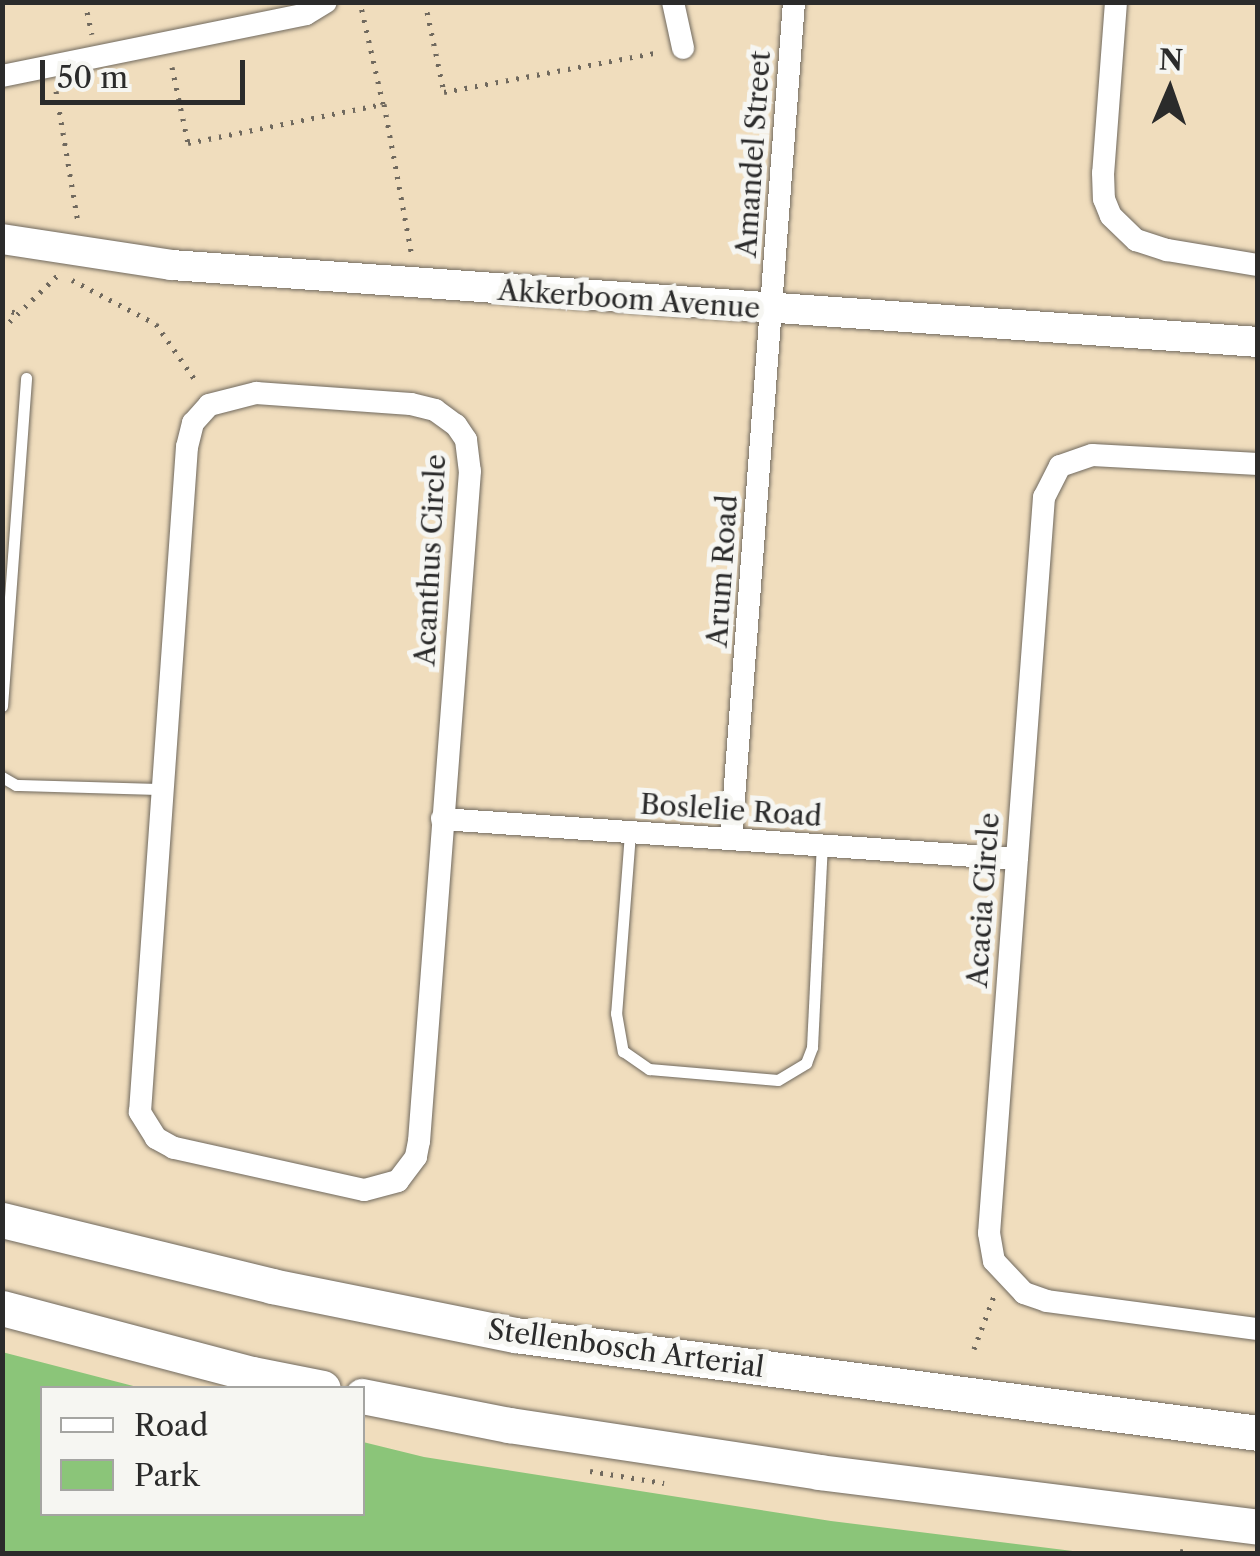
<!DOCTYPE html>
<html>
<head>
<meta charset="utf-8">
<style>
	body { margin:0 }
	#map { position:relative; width:1260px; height:1556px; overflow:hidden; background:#f0ddbd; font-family:"Libre Caslon Text",serif }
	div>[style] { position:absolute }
	.green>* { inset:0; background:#8bc579 }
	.path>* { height:5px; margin-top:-2.5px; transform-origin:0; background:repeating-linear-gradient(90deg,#70695e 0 2.5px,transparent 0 10.5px) }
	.roads { filter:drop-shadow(0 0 2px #70695e) drop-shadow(0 0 2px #70695e) }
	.lane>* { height:11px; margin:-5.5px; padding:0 5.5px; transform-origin:5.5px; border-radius:5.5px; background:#fff }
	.street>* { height:22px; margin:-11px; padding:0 11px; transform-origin:11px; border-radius:11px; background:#fff }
	.secondary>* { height:30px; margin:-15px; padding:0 15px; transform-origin:15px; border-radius:15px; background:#fff }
	.primary>* { height:35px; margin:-17.5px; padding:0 17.5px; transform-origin:17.5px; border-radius:17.5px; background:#fff }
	span { translate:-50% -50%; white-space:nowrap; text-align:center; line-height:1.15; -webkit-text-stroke:10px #f6f6f2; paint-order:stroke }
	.street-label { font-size:28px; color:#2b2b2b }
	.frame { position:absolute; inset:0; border:5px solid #2b2b2b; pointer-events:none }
	.legend { position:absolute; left:40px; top:1386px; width:325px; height:130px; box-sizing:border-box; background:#f6f6f2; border:2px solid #a5a5a2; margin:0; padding:12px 18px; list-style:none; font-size:30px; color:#2b2b2b }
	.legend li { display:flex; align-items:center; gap:20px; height:50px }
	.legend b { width:50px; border:2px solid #a5a5a2 }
	.north { position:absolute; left:1120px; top:40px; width:100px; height:100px; -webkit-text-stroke:8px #f6f6f2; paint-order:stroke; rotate:2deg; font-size:28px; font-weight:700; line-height:40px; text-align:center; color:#2b2b2b }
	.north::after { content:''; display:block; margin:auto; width:35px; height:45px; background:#2b2b2b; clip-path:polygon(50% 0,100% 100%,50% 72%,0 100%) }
	.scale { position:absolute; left:40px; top:60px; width:205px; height:45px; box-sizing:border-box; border:5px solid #2b2b2b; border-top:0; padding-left:12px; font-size:30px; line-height:35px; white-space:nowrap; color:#2b2b2b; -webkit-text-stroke:8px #f6f6f2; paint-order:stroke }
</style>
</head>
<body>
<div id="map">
	<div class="green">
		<div style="clip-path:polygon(2px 1352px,141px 1388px,42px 1388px,42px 1514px,362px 1514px,363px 1442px,424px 1457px,831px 1521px,1089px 1553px,3px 1553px)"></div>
	</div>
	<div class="path">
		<div style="left:85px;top:2px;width:33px;rotate:78deg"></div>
		<div style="left:425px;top:2px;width:92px;rotate:78.1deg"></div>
		<div style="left:444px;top:92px;width:220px;rotate:-10.5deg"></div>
		<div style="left:172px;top:67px;width:78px;rotate:78.1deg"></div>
		<div style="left:188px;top:143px;width:199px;rotate:-11.3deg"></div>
		<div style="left:383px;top:104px;width:105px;rotate:-102.7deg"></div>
		<div style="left:56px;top:91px;width:134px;rotate:80.5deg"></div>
		<div style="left:384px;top:104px;width:155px;rotate:79.6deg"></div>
		<div style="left:72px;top:280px;width:95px;rotate:27.6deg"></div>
		<div style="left:156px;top:324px;width:73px;rotate:55deg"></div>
		<div style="left:2px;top:308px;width:18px;rotate:19deg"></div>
		<div style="left:2px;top:329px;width:79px;rotate:-44deg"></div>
		<div style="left:974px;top:1349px;width:60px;rotate:-69.4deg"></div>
		<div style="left:590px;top:1471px;width:75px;rotate:9.2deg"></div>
		<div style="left:1180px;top:1551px;width:17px;rotate:10deg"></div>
	</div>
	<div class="roads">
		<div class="lane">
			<div style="left:2px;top:706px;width:329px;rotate:-85.8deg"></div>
			<div style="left:2px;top:777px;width:16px;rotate:30deg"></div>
			<div style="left:16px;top:785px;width:145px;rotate:1.6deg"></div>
			<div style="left:630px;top:833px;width:181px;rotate:94.4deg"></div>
			<div style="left:616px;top:1013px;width:39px;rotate:80deg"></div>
			<div style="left:623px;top:1051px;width:32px;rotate:35deg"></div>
			<div style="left:649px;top:1069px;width:129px;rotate:4.9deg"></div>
			<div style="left:778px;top:1080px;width:33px;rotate:-31deg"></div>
			<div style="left:806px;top:1063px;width:17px;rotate:-69deg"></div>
			<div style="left:812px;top:1047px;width:201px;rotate:-87.2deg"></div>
		</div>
		<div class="street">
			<div style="left:673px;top:2px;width:47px;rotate:77.7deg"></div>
			<div style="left:1116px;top:2px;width:171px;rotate:94.3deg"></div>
			<div style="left:1103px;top:173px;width:26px;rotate:88deg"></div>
			<div style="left:1104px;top:199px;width:18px;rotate:68deg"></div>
			<div style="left:1111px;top:216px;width:35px;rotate:44deg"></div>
			<div style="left:1136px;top:240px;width:33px;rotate:18deg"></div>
			<div style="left:1167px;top:250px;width:92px;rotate:9.4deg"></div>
			<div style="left:2px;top:76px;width:310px;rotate:-11.5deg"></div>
			<div style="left:306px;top:14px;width:23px;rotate:-31deg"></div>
			<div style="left:256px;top:393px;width:155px;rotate:4.1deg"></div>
			<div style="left:411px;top:404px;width:25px;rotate:14deg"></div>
			<div style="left:435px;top:410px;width:26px;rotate:36deg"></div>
			<div style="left:456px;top:425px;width:18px;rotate:56deg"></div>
			<div style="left:466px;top:440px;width:31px;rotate:83deg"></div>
			<div style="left:470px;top:471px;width:672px;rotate:94.35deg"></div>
			<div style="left:419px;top:1141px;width:16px;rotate:101deg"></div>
			<div style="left:416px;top:1157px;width:30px;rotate:127deg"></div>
			<div style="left:398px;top:1181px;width:35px;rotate:165deg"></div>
			<div style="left:364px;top:1190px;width:195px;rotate:-167.5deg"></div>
			<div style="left:174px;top:1148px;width:21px;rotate:-151deg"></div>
			<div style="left:156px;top:1138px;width:31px;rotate:-122deg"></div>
			<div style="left:140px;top:1112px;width:667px;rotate:-85.96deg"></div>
			<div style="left:187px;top:447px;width:25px;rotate:-76deg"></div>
			<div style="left:193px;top:423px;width:24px;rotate:-48deg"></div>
			<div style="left:209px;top:405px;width:49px;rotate:-14.3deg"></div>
			<div style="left:1258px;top:464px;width:166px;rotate:-176.9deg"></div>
			<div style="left:1092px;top:455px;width:34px;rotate:161deg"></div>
			<div style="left:1060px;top:466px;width:35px;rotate:117deg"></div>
			<div style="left:1044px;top:497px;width:738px;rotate:94.27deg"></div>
			<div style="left:989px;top:1233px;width:28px;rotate:80deg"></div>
			<div style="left:994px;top:1261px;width:44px;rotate:46.8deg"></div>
			<div style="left:1024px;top:1293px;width:24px;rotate:19deg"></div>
			<div style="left:1047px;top:1301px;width:213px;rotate:7.6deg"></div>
			<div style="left:442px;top:819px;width:576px;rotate:3.98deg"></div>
			<div style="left:731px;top:838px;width:838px;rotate:-85.69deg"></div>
		</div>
		<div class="secondary">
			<div style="left:2px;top:239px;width:171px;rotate:8.7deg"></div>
			<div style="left:171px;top:265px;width:1090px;rotate:4.05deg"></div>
		</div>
		<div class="primary">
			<div style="left:2px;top:1220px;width:278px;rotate:13.7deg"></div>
			<div style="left:272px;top:1286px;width:248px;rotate:11.4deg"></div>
			<div style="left:515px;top:1335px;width:749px;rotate:7.51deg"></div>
			<div style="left:2px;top:1308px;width:259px;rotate:14.8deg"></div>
			<div style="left:252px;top:1374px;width:72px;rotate:11.2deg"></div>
			<div style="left:362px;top:1396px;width:150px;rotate:11.2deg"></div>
			<div style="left:509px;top:1425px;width:314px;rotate:8.6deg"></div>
			<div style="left:819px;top:1472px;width:442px;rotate:7.1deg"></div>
		</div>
	</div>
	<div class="street-label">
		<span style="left:753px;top:154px;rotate:-86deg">Amandel Street</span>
		<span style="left:629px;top:299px;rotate:4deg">Akkerboom Avenue</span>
		<span style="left:430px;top:560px;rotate:-87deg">Acanthus Circle</span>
		<span style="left:722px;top:571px;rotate:-86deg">Arum Road</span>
		<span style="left:731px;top:810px;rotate:4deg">Boslelie Road</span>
		<span style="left:983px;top:900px;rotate:-86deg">Acacia Circle</span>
		<span style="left:626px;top:1348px;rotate:8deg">Stellenbosch Arterial</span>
	</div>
	<div class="frame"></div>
	<ul class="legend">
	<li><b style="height:12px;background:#fff"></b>Road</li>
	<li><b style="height:28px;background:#8bc579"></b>Park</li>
	</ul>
	<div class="north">N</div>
	<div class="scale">50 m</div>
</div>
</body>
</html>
